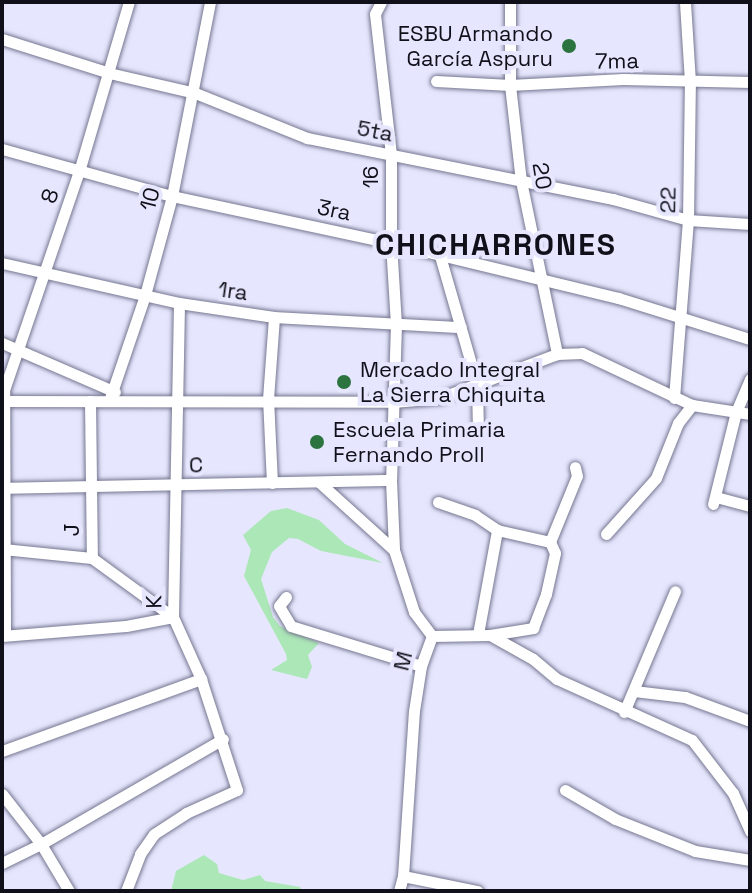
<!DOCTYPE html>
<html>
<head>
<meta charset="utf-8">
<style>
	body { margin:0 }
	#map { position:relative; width:752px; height:893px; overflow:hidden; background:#e6e7fe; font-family:"Space Grotesk",sans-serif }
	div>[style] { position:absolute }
	.green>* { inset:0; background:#ace7b7 }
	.roads { filter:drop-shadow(0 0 2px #757690) drop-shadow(0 0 2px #757690) }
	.minor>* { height:11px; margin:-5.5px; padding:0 5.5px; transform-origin:5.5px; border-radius:5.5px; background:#fff }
	.dots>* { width:22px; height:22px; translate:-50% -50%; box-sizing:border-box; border:4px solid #e6e7fe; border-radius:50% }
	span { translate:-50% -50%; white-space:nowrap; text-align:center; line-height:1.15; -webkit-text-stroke:8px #e6e7fe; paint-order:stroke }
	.poi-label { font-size:22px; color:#10101a }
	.right { translate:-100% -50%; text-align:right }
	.left { translate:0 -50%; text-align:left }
	.street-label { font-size:22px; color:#10101a }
	.district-label { font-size:30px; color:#10101a; font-weight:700; letter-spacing:2px }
	.frame { position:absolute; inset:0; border:4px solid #10101a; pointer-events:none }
</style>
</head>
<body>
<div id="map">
	<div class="green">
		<div style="clip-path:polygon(287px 508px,319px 520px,345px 544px,383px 563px,321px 551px,298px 539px,289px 538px,272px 552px,261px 579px,273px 617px,280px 626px,319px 643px,308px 655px,312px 667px,307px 679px,271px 670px,287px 660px,286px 654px,244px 576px,251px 550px,243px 535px,271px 511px)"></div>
		<div style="clip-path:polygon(204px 855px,217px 864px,219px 873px,243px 880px,260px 875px,265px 881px,300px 887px,302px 891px,171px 891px,176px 871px)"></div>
	</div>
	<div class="roads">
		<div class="minor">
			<div style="left:381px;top:2px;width:13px;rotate:117deg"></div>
			<div style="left:375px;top:14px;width:142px;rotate:83.5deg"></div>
			<div style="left:391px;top:155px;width:88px;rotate:90deg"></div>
			<div style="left:391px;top:243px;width:81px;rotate:86.5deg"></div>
			<div style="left:396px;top:324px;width:156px;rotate:91.8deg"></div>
			<div style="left:391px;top:480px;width:70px;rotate:87.5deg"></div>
			<div style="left:394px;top:550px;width:65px;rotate:72.1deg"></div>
			<div style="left:414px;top:612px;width:30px;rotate:53deg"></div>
			<div style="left:510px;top:2px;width:83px;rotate:90deg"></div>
			<div style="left:510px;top:85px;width:97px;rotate:83.5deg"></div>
			<div style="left:521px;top:181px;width:177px;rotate:78.2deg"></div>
			<div style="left:2px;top:39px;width:112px;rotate:17.6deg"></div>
			<div style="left:109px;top:73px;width:88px;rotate:13.1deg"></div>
			<div style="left:195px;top:93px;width:121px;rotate:21.9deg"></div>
			<div style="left:307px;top:138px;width:312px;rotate:11.3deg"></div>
			<div style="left:613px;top:199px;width:78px;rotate:15.6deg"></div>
			<div style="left:688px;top:220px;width:62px;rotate:3.7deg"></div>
			<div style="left:436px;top:81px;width:74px;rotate:3.1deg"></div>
			<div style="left:510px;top:85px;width:113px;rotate:-3deg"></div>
			<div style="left:623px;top:79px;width:127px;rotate:1.4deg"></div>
			<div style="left:2px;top:149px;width:176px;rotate:15.5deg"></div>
			<div style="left:172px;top:196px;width:224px;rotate:12.1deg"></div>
			<div style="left:391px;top:243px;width:234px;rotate:13.6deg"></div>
			<div style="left:618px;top:298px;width:138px;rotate:17.3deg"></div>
			<div style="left:440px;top:256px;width:133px;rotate:73.9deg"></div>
			<div style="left:477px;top:384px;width:46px;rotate:88.8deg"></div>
			<div style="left:2px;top:263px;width:181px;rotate:12.7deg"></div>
			<div style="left:179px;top:303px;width:96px;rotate:8.4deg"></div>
			<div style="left:274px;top:317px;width:187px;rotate:3.1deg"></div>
			<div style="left:2px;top:343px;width:123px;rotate:23.4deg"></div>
			<div style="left:674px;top:398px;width:179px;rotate:-85.5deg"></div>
			<div style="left:688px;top:220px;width:138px;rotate:-89.2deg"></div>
			<div style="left:690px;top:82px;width:80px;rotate:-93.6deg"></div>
			<div style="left:2px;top:401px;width:391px;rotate:0.1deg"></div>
			<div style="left:393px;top:402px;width:47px;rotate:-4.9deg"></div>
			<div style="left:440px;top:398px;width:125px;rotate:-20.6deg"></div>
			<div style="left:557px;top:354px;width:25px;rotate:-2deg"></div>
			<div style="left:582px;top:353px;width:122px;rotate:25.3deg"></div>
			<div style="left:692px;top:405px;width:59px;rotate:8.8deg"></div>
			<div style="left:90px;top:401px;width:157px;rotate:89.3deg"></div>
			<div style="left:92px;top:558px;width:100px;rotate:36.1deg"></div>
			<div style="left:109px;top:401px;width:112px;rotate:-71.2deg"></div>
			<div style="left:145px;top:295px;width:103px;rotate:-74.7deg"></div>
			<div style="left:172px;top:196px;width:198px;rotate:-78.9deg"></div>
			<div style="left:272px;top:483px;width:84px;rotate:-92.7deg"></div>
			<div style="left:268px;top:399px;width:82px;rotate:-85.8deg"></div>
			<div style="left:320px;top:483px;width:100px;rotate:42.2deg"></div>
			<div style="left:2px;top:488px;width:389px;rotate:-1.2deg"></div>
			<div style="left:716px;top:497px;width:35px;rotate:15deg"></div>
			<div style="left:438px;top:502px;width:39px;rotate:19deg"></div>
			<div style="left:475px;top:515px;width:27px;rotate:34deg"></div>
			<div style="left:497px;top:530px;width:54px;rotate:12.8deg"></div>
			<div style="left:713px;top:504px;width:95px;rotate:-76deg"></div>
			<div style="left:736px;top:412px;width:36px;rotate:-67deg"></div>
			<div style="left:606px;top:534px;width:75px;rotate:-48.2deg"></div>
			<div style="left:656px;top:478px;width:59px;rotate:-68.2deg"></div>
			<div style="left:678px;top:423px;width:23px;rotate:-52deg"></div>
			<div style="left:550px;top:542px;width:71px;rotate:-67.8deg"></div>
			<div style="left:577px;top:476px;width:9px;rotate:-103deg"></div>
			<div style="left:3px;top:549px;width:89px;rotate:5.8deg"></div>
			<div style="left:286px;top:597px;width:11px;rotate:128deg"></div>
			<div style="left:279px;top:606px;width:23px;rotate:59deg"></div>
			<div style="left:291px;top:626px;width:136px;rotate:17.1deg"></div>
			<div style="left:478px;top:634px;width:106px;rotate:-79.6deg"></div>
			<div style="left:5px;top:635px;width:245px;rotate:-90.2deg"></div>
			<div style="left:4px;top:390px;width:235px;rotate:-71.1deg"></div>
			<div style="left:80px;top:168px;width:173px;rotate:-73.6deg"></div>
			<div style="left:490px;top:635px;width:44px;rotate:-9.2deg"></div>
			<div style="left:533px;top:628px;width:36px;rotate:-69deg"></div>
			<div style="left:546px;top:594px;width:42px;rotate:-77.6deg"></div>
			<div style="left:555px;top:553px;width:12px;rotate:-114deg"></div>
			<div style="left:2px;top:636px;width:124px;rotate:-4.6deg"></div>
			<div style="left:126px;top:626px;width:48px;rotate:-10.8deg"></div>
			<div style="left:432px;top:636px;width:58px;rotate:-1deg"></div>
			<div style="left:490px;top:635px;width:49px;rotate:29.2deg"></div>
			<div style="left:533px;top:659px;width:31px;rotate:40deg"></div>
			<div style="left:557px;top:679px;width:148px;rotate:24.3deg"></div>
			<div style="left:692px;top:740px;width:67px;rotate:52.3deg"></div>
			<div style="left:733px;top:793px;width:42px;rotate:65.9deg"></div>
			<div style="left:634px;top:691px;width:51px;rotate:6.7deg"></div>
			<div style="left:685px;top:697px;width:69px;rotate:20.3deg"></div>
			<div style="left:624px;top:712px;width:131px;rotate:-67.1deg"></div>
			<div style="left:2px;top:751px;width:212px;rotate:-19.9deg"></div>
			<div style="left:565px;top:790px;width:58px;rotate:30.1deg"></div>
			<div style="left:615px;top:819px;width:86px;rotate:21.8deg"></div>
			<div style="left:695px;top:851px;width:56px;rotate:9.3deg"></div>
			<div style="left:2px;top:794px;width:63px;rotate:52deg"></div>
			<div style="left:41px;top:844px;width:55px;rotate:59.2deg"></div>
			<div style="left:2px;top:863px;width:43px;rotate:-26deg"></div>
			<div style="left:41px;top:844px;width:210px;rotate:-30deg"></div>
			<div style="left:403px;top:876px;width:76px;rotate:11.5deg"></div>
			<div style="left:126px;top:891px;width:40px;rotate:-69deg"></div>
			<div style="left:140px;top:854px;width:24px;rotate:-55deg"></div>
			<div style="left:154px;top:834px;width:38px;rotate:-33deg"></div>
			<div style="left:186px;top:813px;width:56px;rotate:-24.3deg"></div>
			<div style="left:237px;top:790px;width:117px;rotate:-108deg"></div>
			<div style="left:201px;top:679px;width:68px;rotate:-114.3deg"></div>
			<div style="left:173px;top:617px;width:314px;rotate:-88.9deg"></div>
			<div style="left:399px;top:891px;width:16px;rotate:-75deg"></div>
			<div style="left:403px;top:876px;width:165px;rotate:-86.2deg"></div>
			<div style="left:414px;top:711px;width:46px;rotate:-81.2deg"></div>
			<div style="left:421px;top:666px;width:32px;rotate:-70deg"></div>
		</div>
	</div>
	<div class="dots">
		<div style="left:569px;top:46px;background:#2b733f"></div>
		<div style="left:344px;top:382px;background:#2b733f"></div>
		<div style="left:317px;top:442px;background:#2b733f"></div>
	</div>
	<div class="poi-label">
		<span class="right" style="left:553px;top:46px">ESBU Armando<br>García Aspuru</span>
		<span class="left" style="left:360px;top:382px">Mercado Integral<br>La Sierra Chiquita</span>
		<span class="left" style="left:333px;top:442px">Escuela Primaria<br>Fernando Proll</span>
	</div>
	<div class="street-label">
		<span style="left:617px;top:61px;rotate:-1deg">7ma</span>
		<span style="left:375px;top:131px;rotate:11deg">5ta</span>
		<span style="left:542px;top:176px;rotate:81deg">20</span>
		<span style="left:371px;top:177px;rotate:-90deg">16</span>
		<span style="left:50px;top:196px;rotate:-72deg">8</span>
		<span style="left:150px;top:199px;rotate:-76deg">10</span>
		<span style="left:668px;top:200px;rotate:-89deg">22</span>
		<span style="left:334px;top:210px;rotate:12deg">3ra</span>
		<span style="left:233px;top:291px;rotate:8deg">1ra</span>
		<span style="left:196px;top:465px;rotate:-2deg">C</span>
		<span style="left:72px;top:530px;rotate:-90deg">J</span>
		<span style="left:154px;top:602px;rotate:-91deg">K</span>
		<span style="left:403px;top:661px;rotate:-76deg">M</span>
	</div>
	<div class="district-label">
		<span style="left:496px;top:245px">CHICHARRONES</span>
	</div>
	<div class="frame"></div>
</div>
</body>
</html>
